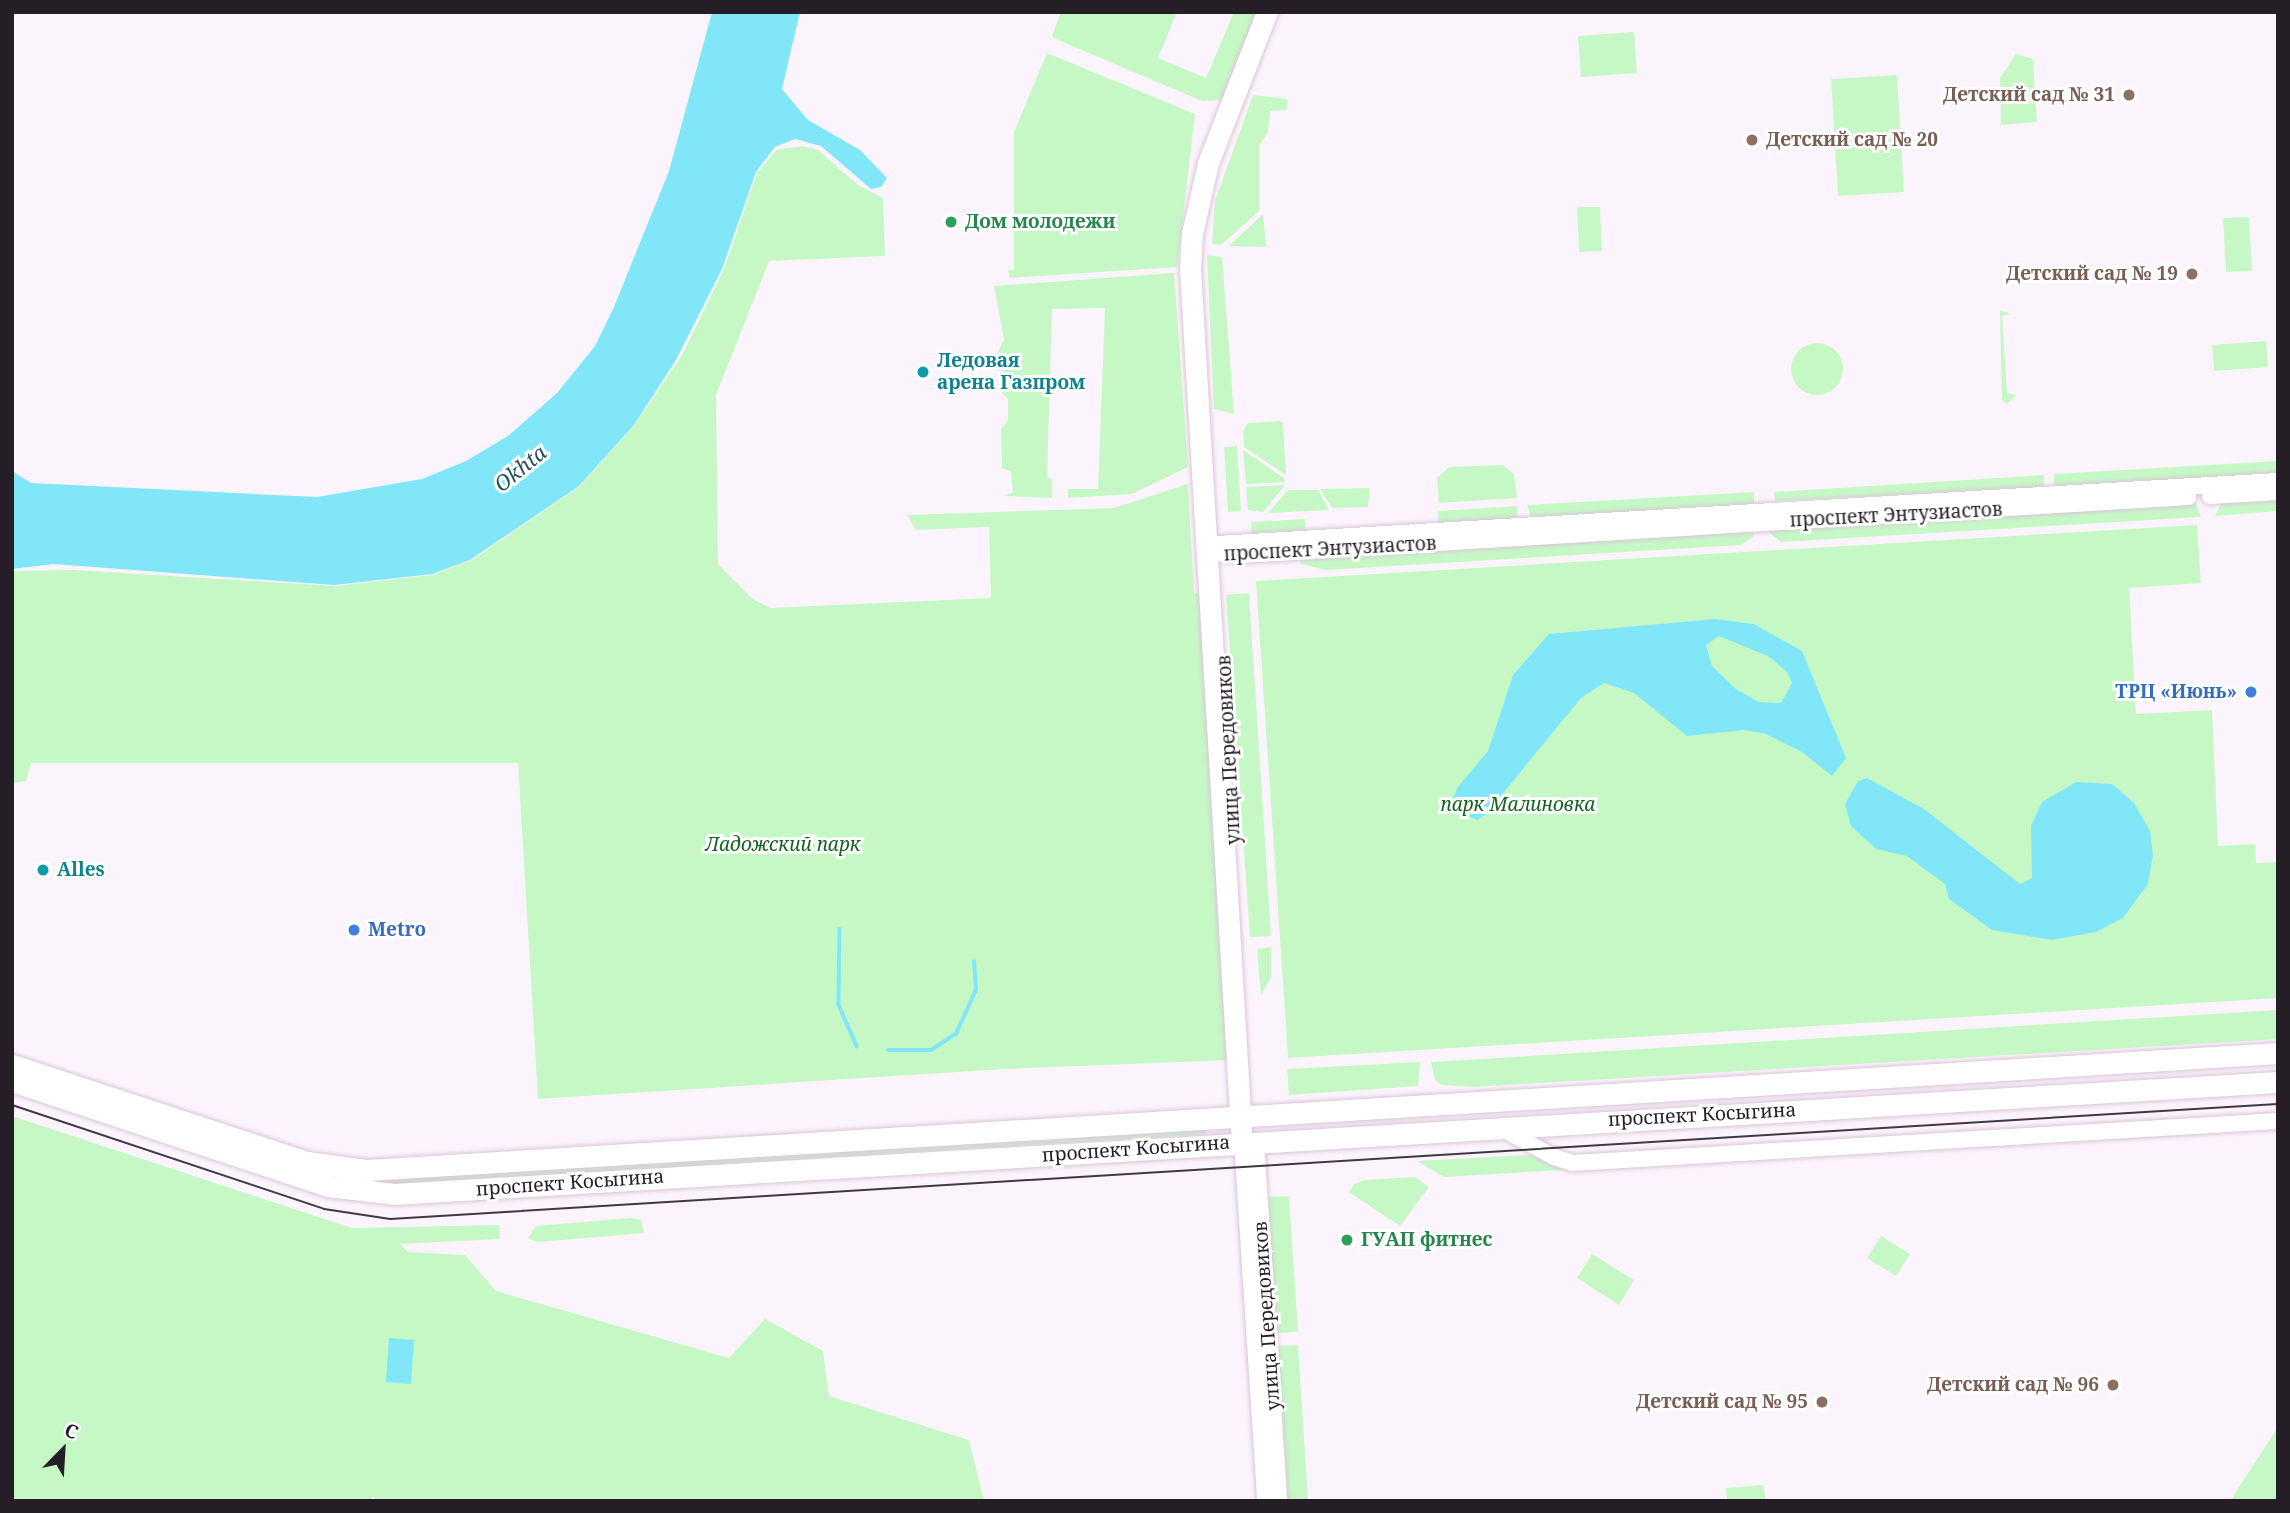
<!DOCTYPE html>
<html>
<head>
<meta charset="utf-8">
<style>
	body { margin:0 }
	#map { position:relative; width:2290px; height:1513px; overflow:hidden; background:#fcf4fc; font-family:"Noto Serif",serif }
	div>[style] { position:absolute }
	.green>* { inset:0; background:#c6f8c6 }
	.round { border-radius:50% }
	.water>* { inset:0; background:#81e7f8 }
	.stream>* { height:3.5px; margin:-1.75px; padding:0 1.75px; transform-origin:1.75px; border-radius:1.75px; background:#81e7f8 }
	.roads { filter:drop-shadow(0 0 2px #dac5d9) drop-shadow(0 0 2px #dac5d9) }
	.minor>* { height:16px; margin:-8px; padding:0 8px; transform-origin:8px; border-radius:8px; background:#fff }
	.major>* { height:21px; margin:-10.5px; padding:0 10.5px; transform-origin:10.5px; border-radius:10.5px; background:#fff }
	.tram>* { height:2px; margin:-1px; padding:0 1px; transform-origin:1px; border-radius:1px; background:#413941 }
	.dots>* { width:19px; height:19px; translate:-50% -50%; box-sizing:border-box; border:4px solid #fff; border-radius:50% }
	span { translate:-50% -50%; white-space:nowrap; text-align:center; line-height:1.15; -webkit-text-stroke:6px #fff; paint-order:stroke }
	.education-label { font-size:19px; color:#785e54; font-weight:700 }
	.right { translate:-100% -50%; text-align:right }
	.left { translate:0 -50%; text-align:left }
	.leisure-label { font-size:19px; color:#27864d; font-weight:700 }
	.culture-label { font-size:19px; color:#0d838f; font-weight:700 }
	.street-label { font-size:19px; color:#261e26 }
	.shop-label { font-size:19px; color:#366cbe; font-weight:700 }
	.park-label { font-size:19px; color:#13641f; font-style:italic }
	.water-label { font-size:21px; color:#25535a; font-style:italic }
	.frame { position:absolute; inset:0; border:14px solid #261e26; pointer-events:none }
	.north { position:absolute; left:28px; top:1415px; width:70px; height:70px; -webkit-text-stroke:5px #fff; paint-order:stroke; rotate:24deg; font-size:19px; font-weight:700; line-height:28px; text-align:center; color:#261e26 }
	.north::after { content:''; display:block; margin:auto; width:24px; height:32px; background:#261e26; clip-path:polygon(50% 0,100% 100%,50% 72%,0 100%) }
</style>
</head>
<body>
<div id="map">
	<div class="green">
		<div style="clip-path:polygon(1061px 12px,1177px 12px,1158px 58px,1206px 78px,1234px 12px,1259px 12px,1224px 100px,1202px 101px,1058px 40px,1052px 36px)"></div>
		<div style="clip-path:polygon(1634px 32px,1637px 73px,1581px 77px,1578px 36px)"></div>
		<div style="clip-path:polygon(1047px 53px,1195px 114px,1177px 267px,1010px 278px,1008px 270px,1014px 270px,1014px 132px)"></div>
		<div style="clip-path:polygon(2016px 54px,2033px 59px,2037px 122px,2001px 125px,2000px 78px)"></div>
		<div style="clip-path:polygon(1897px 75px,1904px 192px,1838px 196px,1831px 79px)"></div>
		<div style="clip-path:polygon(1253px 95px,1287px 99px,1287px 110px,1270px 111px,1268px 132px,1259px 145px,1259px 211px,1221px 245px,1212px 244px,1215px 201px)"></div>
		<div style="clip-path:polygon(802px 146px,818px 150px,858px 185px,883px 198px,885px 256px,769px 261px,716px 395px,718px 564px,754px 600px,771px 608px,991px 598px,989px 527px,916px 530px,907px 515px,1114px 508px,1188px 484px,1194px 593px,1201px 593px,1232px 1060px,1004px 1069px,538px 1099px,518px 763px,31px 763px,26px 781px,12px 783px,12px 571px,74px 570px,335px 586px,432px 575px,472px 560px,580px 486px,634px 426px,682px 355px,724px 269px,757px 173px,776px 150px)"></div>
		<div style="clip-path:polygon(1600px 207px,1602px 251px,1579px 252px,1577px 207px)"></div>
		<div style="clip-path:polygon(1263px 214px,1266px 247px,1229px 246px)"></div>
		<div style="clip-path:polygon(2249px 217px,2252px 271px,2226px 272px,2223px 218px)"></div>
		<div style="clip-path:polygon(1207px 255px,1222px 257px,1234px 414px,1214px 409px)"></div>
		<div style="clip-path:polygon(1174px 273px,1188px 467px,1132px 494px,1068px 498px,1068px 489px,1098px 489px,1105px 308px,1052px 309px,1047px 478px,1052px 479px,1052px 498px,1004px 496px,1013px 492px,1011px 472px,1002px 468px,1001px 429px,1008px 420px,1008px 399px,998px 389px,1005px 379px,997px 354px,1004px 339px,994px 286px)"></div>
		<div style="clip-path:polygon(2000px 310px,2011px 314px,2002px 316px,2007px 393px,2016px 395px,2007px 404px,2002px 400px)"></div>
		<div style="clip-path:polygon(2266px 341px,2268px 367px,2214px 371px,2212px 345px)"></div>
		<div class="round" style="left:1791px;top:343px;width:52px;height:52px"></div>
		<div style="clip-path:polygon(1280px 421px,1283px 423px,1286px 475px,1244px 447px,1243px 431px,1248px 423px)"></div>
		<div style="clip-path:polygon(1237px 446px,1241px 511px,1228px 512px,1224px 447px)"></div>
		<div style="clip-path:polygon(1243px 450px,1285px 479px,1285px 482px,1246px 484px)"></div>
		<div style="clip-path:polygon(2278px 461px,2278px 474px,2056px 487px,2054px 483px,2054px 474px)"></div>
		<div style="clip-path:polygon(1503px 465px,1514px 474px,1517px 498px,1439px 503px,1437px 478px,1449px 467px)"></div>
		<div style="clip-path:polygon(2044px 475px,2044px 488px,1775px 501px,1774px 492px)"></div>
		<div style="clip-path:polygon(1285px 485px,1263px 512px,1248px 510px,1246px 487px)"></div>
		<div style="clip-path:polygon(1370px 488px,1368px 507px,1332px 508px,1320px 489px)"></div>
		<div style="clip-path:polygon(1288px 490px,1318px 490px,1329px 510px,1268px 513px)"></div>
		<div style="clip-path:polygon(1754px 492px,1754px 506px,1532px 519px,1527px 505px)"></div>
		<div style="clip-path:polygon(2278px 498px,2278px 511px,2215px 516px,2222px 502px)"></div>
		<div style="clip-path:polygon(2196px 503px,2201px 517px,1781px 542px,1766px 530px)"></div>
		<div style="clip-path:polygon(1518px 506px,1517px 520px,1439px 524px,1438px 511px)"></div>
		<div style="clip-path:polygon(1305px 519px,1306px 532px,1252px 535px,1251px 522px)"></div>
		<div style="clip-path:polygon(2197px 525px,2201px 583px,2129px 588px,2136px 714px,2212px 710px,2218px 846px,2255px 844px,2256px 863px,2278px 862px,2278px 998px,1288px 1058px,1256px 581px)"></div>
		<div style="clip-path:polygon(1755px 530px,1753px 537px,1741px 545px,1326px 570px,1301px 564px,1300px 557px)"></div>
		<div style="clip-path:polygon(1249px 593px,1271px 936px,1250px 937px,1226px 595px)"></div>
		<div style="clip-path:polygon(1271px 947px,1271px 978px,1261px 995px,1257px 949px)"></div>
		<div style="clip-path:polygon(2278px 1010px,2278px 1039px,1472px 1087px,1441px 1085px,1435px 1080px,1431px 1062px)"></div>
		<div style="clip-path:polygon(1420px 1062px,1418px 1086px,1289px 1095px,1287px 1069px)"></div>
		<div style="clip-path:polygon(12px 1116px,352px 1228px,499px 1225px,500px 1239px,400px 1244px,408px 1252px,465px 1255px,496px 1291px,729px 1358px,765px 1319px,823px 1351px,829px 1396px,969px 1440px,984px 1501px,376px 1501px,372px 1496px,372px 1501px,12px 1501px)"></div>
		<div style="clip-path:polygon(1206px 1128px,1206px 1134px,389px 1185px,388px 1179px)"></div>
		<div style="clip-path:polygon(1532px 1155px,1563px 1170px,1444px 1177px,1417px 1161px)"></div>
		<div style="clip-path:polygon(1415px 1177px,1429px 1187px,1400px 1226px,1349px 1192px,1354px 1184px,1365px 1180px)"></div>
		<div style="clip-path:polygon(1289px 1196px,1298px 1332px,1275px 1333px,1267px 1197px)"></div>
		<div style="clip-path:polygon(631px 1218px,641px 1220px,644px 1233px,538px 1242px,528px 1238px,536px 1226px)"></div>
		<div style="clip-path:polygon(1881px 1236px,1910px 1254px,1896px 1276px,1867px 1258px)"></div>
		<div style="clip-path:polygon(1592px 1254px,1634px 1280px,1619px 1305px,1577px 1278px)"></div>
		<div style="clip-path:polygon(1298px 1345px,1308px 1501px,1286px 1501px,1276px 1346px)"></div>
		<div style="clip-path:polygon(2278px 1427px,2278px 1501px,2230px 1501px)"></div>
		<div style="clip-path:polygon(1763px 1485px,1766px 1501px,1727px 1501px,1726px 1488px)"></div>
	</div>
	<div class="water">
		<div style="clip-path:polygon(712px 12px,800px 12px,782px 89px,808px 120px,860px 150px,887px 178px,881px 187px,871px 189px,821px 146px,795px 139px,775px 147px,756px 172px,722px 269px,676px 360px,634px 425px,579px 486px,470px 560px,432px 574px,334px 585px,54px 564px,12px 569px,12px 471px,31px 483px,317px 497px,422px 479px,466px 461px,508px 436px,557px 393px,595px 346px,614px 307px,669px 171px)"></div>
		<div style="clip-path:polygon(evenodd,1715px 619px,1754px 624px,1802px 651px,1846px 758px,1832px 776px,1802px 752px,1766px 734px,1744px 730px,1687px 736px,1634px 693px,1604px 683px,1581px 698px,1486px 814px,1477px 820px,1455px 811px,1452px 800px,1458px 787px,1488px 751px,1513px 675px,1549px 634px,1715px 619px,1719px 636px,1768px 656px,1787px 672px,1792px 683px,1781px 703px,1759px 702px,1736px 689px,1712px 666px,1706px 645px,1719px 636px)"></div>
		<div style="clip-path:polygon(1867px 778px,1924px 809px,2020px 884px,2032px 878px,2031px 826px,2042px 802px,2076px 782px,2112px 784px,2134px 803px,2150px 831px,2153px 855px,2148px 884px,2123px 918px,2096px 932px,2052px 940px,1992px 930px,1949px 899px,1945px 884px,1907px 856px,1876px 849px,1851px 826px,1845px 804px,1858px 781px)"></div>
		<div style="clip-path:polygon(389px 1338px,414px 1340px,411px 1384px,386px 1382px)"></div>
	</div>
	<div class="stream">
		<div style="left:840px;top:929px;width:76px;rotate:90.8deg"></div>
		<div style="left:839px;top:1005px;width:45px;rotate:66.3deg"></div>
		<div style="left:888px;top:1050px;width:43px"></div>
		<div style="left:931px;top:1050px;width:30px;rotate:-33deg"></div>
		<div style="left:956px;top:1034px;width:48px;rotate:-65.6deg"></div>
		<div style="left:976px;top:990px;width:28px;rotate:-94deg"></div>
	</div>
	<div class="roads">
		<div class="minor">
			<div style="left:2210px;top:496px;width:68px;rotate:-3.4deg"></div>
			<div style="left:1205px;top:552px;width:14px;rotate:-34deg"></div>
			<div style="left:1217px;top:544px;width:1063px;rotate:-3.4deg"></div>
			<div style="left:1205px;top:552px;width:35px;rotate:5deg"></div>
			<div style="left:1240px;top:555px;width:950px;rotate:-3.5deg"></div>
			<div style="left:1499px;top:1127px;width:63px;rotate:28.6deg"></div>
			<div style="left:1554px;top:1157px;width:20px;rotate:18deg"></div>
			<div style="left:1573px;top:1163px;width:706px;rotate:-3.41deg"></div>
			<div style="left:1256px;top:1141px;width:361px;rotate:86.3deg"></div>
			<div style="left:1242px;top:1142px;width:360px;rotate:86.3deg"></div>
		</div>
		<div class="major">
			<div style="left:12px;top:1065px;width:311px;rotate:18.2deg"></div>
			<div style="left:307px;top:1162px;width:61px;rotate:7.6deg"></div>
			<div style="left:367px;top:1170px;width:1915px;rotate:-3.5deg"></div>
			<div style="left:12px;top:1081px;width:333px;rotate:18.4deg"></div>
			<div style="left:328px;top:1186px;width:66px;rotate:6.9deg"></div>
			<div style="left:394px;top:1194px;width:1887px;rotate:-3.4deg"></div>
			<div style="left:1241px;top:1130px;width:862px;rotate:-93.39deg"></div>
			<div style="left:1190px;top:270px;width:36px;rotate:-87deg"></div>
			<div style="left:1192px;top:234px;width:73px;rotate:-77.3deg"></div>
			<div style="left:1208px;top:163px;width:162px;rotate:-68.7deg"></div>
		</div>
	</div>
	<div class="tram">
		<div style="left:12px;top:1105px;width:329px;rotate:18.4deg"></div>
		<div style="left:324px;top:1209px;width:67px;rotate:8.6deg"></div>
		<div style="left:390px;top:1219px;width:1891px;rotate:-3.49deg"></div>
	</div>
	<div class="dots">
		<div style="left:2129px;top:95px;background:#8d6e63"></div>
		<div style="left:1752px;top:140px;background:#8d6e63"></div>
		<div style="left:951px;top:222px;background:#2e9e5b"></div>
		<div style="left:2192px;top:274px;background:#8d6e63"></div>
		<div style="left:923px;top:372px;background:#0f9aa8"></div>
		<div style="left:2251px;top:692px;background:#3f7fe0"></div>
		<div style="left:43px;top:870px;background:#0f9aa8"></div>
		<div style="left:354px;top:930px;background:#3f7fe0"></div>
		<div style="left:1347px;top:1240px;background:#2e9e5b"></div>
		<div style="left:2113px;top:1385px;background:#8d6e63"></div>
		<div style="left:1822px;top:1402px;background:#8d6e63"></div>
	</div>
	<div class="education-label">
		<span class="right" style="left:2115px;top:95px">Детский сад № 31</span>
		<span class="left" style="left:1766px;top:140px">Детский сад № 20</span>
		<span class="right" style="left:2178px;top:274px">Детский сад № 19</span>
		<span class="right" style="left:2099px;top:1385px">Детский сад № 96</span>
		<span class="right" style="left:1808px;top:1402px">Детский сад № 95</span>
	</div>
	<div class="leisure-label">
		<span class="left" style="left:965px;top:222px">Дом молодежи</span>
		<span class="left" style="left:1361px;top:1240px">ГУАП фитнес</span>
	</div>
	<div class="culture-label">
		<span class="left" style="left:937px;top:372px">Ледовая<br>арена Газпром</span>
		<span class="left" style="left:57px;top:870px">Alles</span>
	</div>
	<div class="street-label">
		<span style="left:1896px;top:515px;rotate:-3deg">проспект Энтузиастов</span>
		<span style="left:1330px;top:549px;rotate:-3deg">проспект Энтузиастов</span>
		<span style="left:1229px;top:750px;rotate:-93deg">улица Передовиков</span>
		<span style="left:1702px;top:1115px;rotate:-3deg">проспект Косыгина</span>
		<span style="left:1136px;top:1149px;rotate:-4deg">проспект Косыгина</span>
		<span style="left:570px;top:1183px;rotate:-4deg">проспект Косыгина</span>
		<span style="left:1267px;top:1316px;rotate:-94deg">улица Передовиков</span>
	</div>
	<div class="shop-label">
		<span class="right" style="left:2237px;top:692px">ТРЦ «Июнь»</span>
		<span class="left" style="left:368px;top:930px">Metro</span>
	</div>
	<div class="park-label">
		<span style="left:1518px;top:805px">парк Малиновка</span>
		<span style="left:783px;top:845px">Ладожский парк</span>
	</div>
	<div class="water-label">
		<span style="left:520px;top:468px;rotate:-39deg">Okhta</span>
	</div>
	<div class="frame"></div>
	<div class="north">С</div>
</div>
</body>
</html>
